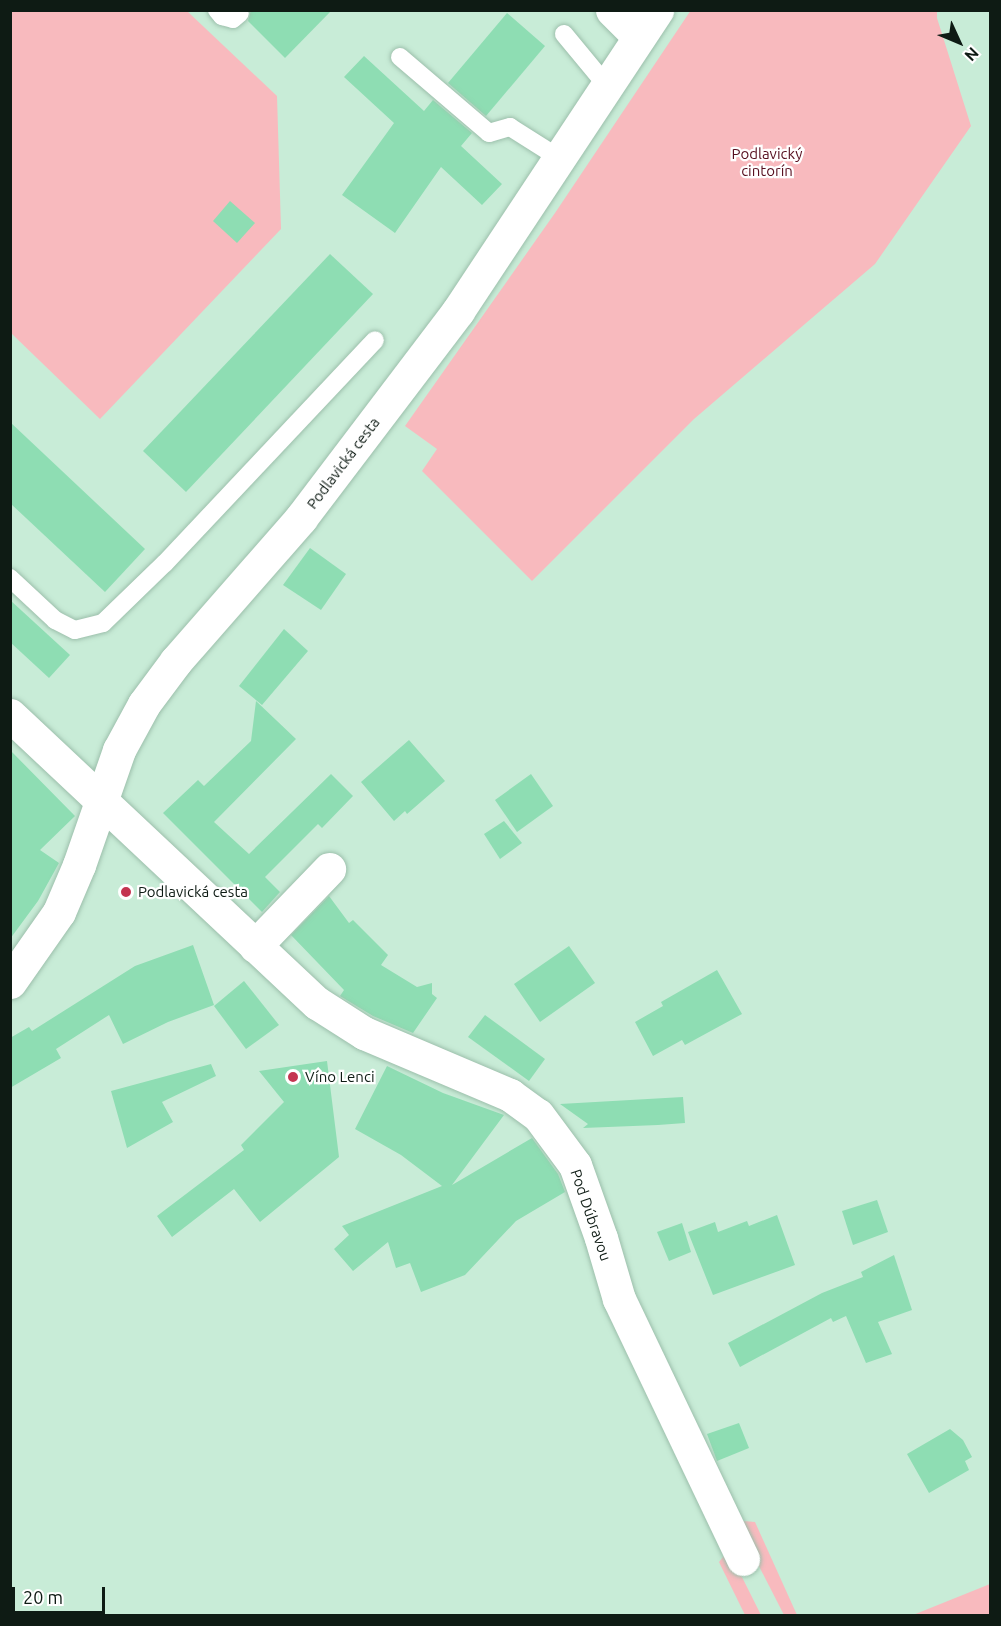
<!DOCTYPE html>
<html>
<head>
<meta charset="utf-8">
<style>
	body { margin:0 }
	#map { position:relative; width:1001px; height:1626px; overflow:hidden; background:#c8ecd7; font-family:Ubuntu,sans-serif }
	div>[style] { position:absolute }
	.green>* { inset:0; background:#f8babe }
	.building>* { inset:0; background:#8eddb3 }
	.roads { filter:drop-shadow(0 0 2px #9cbfab) drop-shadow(0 0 2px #9cbfab) }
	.lane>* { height:18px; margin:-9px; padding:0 9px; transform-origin:9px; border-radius:9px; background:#fff }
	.street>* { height:33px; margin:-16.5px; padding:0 16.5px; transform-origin:16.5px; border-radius:16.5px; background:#fff }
	.secondary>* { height:33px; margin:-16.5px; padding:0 16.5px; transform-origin:16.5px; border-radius:16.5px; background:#fff }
	.dots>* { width:16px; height:16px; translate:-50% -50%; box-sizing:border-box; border:3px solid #fff; border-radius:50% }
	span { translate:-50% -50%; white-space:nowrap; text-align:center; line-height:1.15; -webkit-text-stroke:4.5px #fff; paint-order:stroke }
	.park-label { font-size:15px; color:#560e1e }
	.street-label { font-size:15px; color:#0e1b14 }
	.poi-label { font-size:15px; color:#0e1b14 }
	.left { translate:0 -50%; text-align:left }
	.frame { position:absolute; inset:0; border:12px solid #0e1b14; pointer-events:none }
	.north { position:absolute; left:929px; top:12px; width:60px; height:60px; -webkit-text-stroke:4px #fff; paint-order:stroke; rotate:134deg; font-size:16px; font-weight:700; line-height:24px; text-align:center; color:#0e1b14 }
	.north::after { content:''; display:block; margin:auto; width:21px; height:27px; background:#0e1b14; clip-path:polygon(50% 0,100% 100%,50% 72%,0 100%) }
	.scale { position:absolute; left:12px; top:1587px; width:93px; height:27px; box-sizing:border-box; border:3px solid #0e1b14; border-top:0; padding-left:8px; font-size:18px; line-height:21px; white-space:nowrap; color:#0e1b14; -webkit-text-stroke:4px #fff; paint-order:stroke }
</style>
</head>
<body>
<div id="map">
	<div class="green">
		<div style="clip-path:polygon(691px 10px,937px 11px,937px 18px,971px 126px,875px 264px,694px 419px,532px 581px,422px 471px,437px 449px,405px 426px,555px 213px)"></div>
		<div style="clip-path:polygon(10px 11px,187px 11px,277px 96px,281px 229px,100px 419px,11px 333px)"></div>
		<div style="clip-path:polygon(743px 1521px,755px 1522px,797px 1615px,784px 1615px,742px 1533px)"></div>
		<div style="clip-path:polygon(727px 1552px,732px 1557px,761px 1615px,745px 1615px,719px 1562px)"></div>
		<div style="clip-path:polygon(990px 1584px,990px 1615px,913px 1615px)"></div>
	</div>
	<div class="building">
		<div style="clip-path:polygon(251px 10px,332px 10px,285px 58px,248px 21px)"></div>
		<div style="clip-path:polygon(507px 13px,545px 46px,486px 116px,448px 83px)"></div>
		<div style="clip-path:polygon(364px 56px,424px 111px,433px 100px,472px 133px,461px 146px,502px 184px,482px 205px,441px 167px,395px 233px,342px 195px,394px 123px,344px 77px)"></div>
		<div style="clip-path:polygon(230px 201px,255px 223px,237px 243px,213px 221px)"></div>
		<div style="clip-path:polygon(330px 254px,373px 294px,186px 492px,143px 451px)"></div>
		<div style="clip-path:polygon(10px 422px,145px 549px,105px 592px,10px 503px)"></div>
		<div style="clip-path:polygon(310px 548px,346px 574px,321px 610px,283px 585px)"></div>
		<div style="clip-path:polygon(10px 600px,70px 655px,49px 678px,10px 642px)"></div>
		<div style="clip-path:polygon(284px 629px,308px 651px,262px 705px,239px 686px)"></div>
		<div style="clip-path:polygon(256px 701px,296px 739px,214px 822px,249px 854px,331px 774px,353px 796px,322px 828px,318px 824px,265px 877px,280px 892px,262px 912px,163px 813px,198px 780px,204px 786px,251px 741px)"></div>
		<div style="clip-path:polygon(409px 740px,445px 781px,407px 814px,405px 811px,394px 821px,361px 782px)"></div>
		<div style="clip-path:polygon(10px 750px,75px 816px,40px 850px,59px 863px,38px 901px,10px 939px)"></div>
		<div style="clip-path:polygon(531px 774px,553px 806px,517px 832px,495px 800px)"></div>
		<div style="clip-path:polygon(504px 821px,522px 843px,500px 859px,484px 834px)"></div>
		<div style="clip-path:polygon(329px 896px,349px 923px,353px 920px,388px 955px,381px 965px,417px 987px,432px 983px,432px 994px,437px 998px,413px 1033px,373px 1016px,340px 996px,344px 990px,291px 935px)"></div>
		<div style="clip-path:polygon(193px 945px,214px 1005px,168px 1022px,123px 1044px,109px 1015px,56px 1049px,61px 1058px,10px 1088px,10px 1038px,29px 1027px,32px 1031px,135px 966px)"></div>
		<div style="clip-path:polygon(569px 946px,595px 983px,540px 1022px,514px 984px)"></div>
		<div style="clip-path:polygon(717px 970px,742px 1014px,685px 1045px,682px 1040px,653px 1056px,635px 1022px,663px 1006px,661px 1002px)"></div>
		<div style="clip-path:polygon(244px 981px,279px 1025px,246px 1049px,214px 1006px)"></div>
		<div style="clip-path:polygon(485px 1015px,545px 1059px,529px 1081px,468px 1037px)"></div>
		<div style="clip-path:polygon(327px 1061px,339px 1157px,260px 1222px,234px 1189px,172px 1237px,157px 1216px,244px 1150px,241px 1145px,284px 1102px,259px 1071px)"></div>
		<div style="clip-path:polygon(211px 1064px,216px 1076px,162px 1102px,173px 1122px,127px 1148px,111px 1091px)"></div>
		<div style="clip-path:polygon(387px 1066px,443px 1093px,504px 1115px,452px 1185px,532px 1138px,558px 1174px,565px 1192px,516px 1221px,465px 1275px,421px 1292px,410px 1263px,396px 1268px,388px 1242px,353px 1271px,334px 1249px,349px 1235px,342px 1226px,442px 1186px,401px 1155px,355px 1129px)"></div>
		<div style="clip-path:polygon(683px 1097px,685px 1123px,658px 1125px,583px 1128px,588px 1124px,560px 1104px)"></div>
		<div style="clip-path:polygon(877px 1200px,888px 1232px,853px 1245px,842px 1211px)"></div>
		<div style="clip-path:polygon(777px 1215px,795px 1265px,713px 1295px,688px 1232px,715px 1222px,718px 1232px,747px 1221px,749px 1226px)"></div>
		<div style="clip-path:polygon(682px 1223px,691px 1252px,669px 1261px,657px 1232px)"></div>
		<div style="clip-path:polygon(894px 1255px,912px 1310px,878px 1322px,892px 1354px,866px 1363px,846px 1316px,833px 1322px,831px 1318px,740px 1367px,728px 1343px,822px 1293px,863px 1277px,861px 1272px)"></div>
		<div style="clip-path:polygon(739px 1423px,749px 1448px,717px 1461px,707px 1434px)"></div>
		<div style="clip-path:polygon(950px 1429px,963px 1440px,972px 1457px,965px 1461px,969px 1470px,929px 1493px,907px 1454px)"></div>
	</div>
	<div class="roads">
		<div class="lane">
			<div style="left:217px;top:10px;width:8px;rotate:50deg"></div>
			<div style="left:222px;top:16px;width:11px;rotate:15deg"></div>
			<div style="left:233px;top:19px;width:9px;rotate:-41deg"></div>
			<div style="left:564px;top:34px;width:67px;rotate:50.4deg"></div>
			<div style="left:400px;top:57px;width:117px;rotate:40.5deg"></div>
			<div style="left:489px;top:133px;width:22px;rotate:-16deg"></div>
			<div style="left:510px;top:127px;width:58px;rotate:32.3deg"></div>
			<div style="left:10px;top:578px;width:62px;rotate:43deg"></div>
			<div style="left:55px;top:620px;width:22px;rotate:27deg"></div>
			<div style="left:75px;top:630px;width:29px;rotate:-14deg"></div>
			<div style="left:103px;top:623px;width:86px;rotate:-44.1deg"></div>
			<div style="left:165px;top:563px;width:306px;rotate:-46.7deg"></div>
		</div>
		<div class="street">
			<div style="left:612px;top:10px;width:38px;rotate:45deg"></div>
			<div style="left:10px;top:715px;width:421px;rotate:43.2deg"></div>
			<div style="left:317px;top:1003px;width:56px;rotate:32.6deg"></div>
			<div style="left:364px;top:1033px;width:159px;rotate:23deg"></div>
			<div style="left:510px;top:1095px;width:34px;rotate:36deg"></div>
			<div style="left:538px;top:1115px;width:62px;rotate:53.5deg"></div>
			<div style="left:575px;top:1165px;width:77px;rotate:70.4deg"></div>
			<div style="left:601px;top:1238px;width:64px;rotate:73.6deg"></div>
			<div style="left:619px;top:1299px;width:288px;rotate:64.5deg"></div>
			<div style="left:255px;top:946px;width:107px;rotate:-46.1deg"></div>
		</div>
		<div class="secondary">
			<div style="left:10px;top:982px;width:85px;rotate:-55deg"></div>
			<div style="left:59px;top:912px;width:51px;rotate:-66.9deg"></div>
			<div style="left:79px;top:865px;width:122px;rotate:-70.8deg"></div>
			<div style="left:119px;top:750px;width:52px;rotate:-61.5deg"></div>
			<div style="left:144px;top:704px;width:54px;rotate:-53.3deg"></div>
			<div style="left:176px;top:661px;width:190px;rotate:-48.8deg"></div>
			<div style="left:301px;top:518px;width:260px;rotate:-52.8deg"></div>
			<div style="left:458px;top:311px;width:361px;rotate:-56.5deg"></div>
		</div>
	</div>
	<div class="dots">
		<div style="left:126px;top:892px;background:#c43450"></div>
		<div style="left:293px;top:1077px;background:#c43450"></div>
	</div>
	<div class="park-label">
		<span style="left:767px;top:162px">Podlavický<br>cintorín</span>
	</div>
	<div class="street-label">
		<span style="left:343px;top:463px;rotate:-53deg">Podlavická cesta</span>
		<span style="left:591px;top:1215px;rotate:71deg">Pod Dúbravou</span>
	</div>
	<div class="poi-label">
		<span class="left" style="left:138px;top:892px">Podlavická cesta</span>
		<span class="left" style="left:305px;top:1077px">Víno Lenci</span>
	</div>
	<div class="frame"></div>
	<div class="north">N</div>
	<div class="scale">20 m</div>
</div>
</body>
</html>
